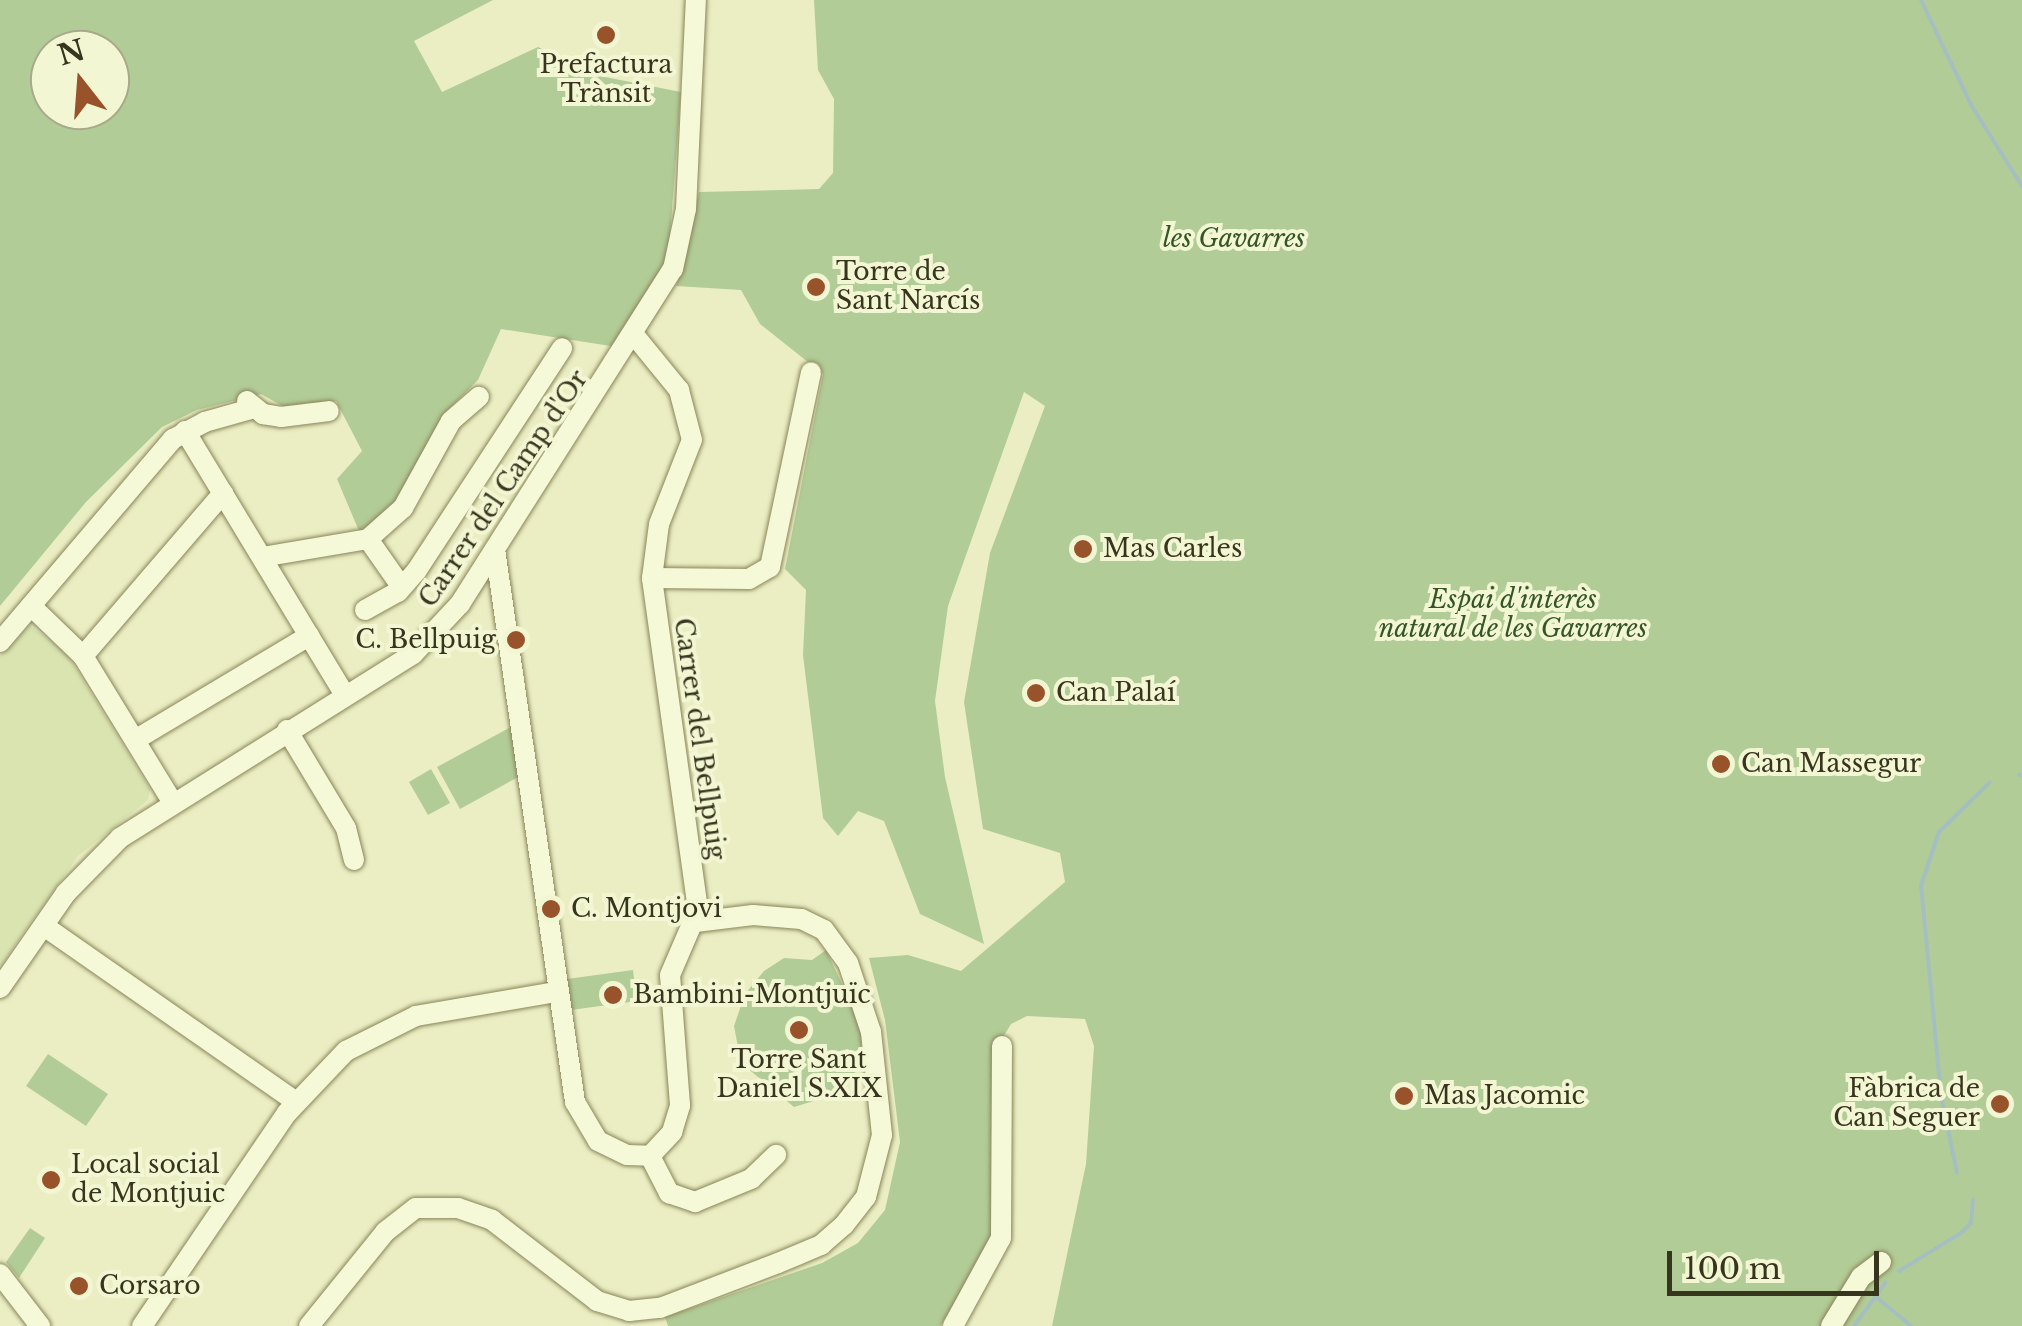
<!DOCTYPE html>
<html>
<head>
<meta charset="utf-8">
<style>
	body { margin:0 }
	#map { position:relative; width:2022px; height:1326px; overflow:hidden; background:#ebeec3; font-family:"Libre Baskerville",serif }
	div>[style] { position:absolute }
	.farmland>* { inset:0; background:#d9e4b1 }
	.green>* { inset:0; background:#b2cc97 }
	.stream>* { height:4px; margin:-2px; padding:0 2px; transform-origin:2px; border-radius:2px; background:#a5bfc1 }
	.roads { filter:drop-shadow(0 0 2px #89855a) drop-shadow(0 0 2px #89855a) }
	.minor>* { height:20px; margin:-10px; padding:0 10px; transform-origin:10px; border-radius:10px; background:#f6f9d7 }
	.dots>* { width:28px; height:28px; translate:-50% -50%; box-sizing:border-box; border:5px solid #f2f6d3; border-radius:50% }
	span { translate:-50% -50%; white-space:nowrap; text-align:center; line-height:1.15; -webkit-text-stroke:8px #f2f6d3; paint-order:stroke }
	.poi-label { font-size:25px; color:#38351e }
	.left { translate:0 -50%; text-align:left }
	.right { translate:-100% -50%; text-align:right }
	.park-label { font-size:25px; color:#365525; font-style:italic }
	.street-label { font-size:25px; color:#38351e }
	.north { position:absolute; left:30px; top:30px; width:100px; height:100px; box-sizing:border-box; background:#f2f6d3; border:2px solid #a8a98b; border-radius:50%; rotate:343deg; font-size:28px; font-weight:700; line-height:40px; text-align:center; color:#38351e }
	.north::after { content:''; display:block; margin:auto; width:35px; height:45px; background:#98532a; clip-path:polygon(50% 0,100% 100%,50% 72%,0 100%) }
	.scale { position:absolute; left:1667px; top:1251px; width:212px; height:45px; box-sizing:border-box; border:5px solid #38351e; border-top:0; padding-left:12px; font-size:30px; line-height:35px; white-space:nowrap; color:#38351e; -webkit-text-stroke:8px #f2f6d3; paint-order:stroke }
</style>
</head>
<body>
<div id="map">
	<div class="farmland">
		<div style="clip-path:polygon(30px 625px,67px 654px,150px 789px,148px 800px,78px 856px,0 966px,0 656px)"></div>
	</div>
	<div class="green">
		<div style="clip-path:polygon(evenodd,0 0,493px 0,414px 41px,442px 92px,538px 47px,600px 76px,681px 92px,669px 248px,652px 295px,617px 347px,501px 329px,478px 380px,443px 415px,388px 515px,359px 531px,337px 479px,362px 451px,336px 401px,288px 409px,261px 394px,197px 410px,162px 427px,86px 502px,0 606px,0 0,50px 50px,110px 50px,110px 110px,50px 110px,50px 50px)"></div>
		<div style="clip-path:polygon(814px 0,2022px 0,2022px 1326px,1052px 1326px,1086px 1164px,1094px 1046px,1085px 1019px,1027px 1016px,1011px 1024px,996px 1049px,996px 1226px,988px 1256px,940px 1326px,668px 1326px,665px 1317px,822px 1263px,858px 1243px,885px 1210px,900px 1142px,885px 1020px,869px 958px,908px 955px,961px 971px,1065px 882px,1060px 853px,983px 829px,964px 702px,990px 553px,1045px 406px,1024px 392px,948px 606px,935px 701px,945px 777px,984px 944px,920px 914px,884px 821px,858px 811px,838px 836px,823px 818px,803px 655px,806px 590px,785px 569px,823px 374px,760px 324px,741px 290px,676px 286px,699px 192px,819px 189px,833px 173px,834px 99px,818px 70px)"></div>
		<div style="clip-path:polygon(511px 727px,518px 777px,460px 809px,437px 767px)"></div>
		<div style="clip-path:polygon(431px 769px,450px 803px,428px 815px,409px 782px)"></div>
		<div style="clip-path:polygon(826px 950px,857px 1016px,862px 1040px,858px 1068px,843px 1092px,794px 1107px,741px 1063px,734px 1026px,745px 994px,764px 971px,784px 958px,812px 960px)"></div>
		<div style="clip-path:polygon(633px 970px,637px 1001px,571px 1010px,567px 979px)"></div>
		<div style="clip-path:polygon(48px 1054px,108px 1094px,86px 1126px,26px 1086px)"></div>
		<div style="clip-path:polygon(30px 1228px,45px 1238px,19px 1278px,6px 1262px)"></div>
	</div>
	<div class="stream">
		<div style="left:1921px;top:0;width:116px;rotate:64.5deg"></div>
		<div style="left:1971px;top:105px;width:96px;rotate:57.8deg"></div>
		<div style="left:2019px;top:775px;width:3px;rotate:-18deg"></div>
		<div style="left:1957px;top:1173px;width:79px;rotate:-101.7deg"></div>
		<div style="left:1941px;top:1096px;width:211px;rotate:-95.4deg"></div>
		<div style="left:1921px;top:886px;width:57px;rotate:-71.6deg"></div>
		<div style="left:1939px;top:832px;width:71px;rotate:-44.4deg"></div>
		<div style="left:1899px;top:1271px;width:73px;rotate:-31.5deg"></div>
		<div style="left:1961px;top:1233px;width:14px;rotate:-45deg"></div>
		<div style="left:1971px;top:1223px;width:23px;rotate:-85deg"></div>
		<div style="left:1874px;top:1295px;width:48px;rotate:40deg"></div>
		<div style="left:1854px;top:1326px;width:54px;rotate:-54deg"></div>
	</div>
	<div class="roads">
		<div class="minor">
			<div style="left:247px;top:401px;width:21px;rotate:39deg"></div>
			<div style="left:263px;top:414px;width:18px;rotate:9deg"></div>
			<div style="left:281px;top:417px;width:48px;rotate:-7.1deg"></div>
			<div style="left:185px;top:431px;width:309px;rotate:58.8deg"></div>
			<div style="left:368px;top:539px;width:57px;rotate:54.9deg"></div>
			<div style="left:495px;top:549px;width:559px;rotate:81.77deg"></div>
			<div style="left:575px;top:1102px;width:45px;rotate:59.5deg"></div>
			<div style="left:598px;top:1141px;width:32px;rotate:26deg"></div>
			<div style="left:627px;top:1155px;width:23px;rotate:2deg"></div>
			<div style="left:650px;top:1156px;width:33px;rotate:-47deg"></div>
			<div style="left:672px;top:1132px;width:28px;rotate:-73deg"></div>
			<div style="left:680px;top:1105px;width:130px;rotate:-94.4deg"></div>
			<div style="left:670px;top:975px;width:71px;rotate:-66.7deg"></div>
			<div style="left:698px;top:910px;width:335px;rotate:-97.9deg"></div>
			<div style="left:652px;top:578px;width:54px;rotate:-82.6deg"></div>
			<div style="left:659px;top:524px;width:90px;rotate:-68.6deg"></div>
			<div style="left:692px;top:440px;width:52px;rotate:-104.6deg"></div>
			<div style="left:679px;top:390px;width:70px;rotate:-129.2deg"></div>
			<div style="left:262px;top:557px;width:108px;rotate:-9.6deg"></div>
			<div style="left:368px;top:539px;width:47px;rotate:-41.5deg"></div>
			<div style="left:403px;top:508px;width:99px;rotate:-61.1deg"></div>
			<div style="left:451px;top:421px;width:37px;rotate:-41deg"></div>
			<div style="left:652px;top:578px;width:97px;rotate:0.6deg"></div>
			<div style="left:749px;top:579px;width:24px;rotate:-30deg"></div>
			<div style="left:770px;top:567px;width:199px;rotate:-78.1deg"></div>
			<div style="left:31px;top:606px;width:72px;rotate:43.9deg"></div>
			<div style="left:83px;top:656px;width:170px;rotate:58.5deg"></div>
			<div style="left:365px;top:610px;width:38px;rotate:-29deg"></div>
			<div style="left:398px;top:592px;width:29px;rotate:-49deg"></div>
			<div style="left:417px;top:570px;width:265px;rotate:-56.8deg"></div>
			<div style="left:0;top:642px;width:267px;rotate:-49.6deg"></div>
			<div style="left:173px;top:439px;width:36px;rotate:-28deg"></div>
			<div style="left:205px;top:422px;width:51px;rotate:-15.9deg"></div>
			<div style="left:83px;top:656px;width:215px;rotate:-49.3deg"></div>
			<div style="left:287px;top:730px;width:114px;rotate:59deg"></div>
			<div style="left:346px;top:828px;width:33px;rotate:76deg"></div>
			<div style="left:135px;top:740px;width:203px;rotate:-30.9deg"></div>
			<div style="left:44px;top:926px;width:307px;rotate:34.9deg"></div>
			<div style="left:0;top:988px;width:116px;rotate:-55.2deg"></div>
			<div style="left:66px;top:893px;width:77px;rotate:-45.5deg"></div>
			<div style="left:120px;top:838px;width:346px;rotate:-32.1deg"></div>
			<div style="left:413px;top:654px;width:69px;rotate:-46.8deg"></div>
			<div style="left:460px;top:604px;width:397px;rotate:-57.6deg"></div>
			<div style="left:673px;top:269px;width:61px;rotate:-77.8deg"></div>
			<div style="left:686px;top:209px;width:209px;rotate:-87.3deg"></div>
			<div style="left:650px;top:1156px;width:42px;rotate:62.8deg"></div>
			<div style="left:669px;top:1193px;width:28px;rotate:19deg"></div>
			<div style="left:695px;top:1202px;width:61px;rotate:-22.3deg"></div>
			<div style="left:751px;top:1179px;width:35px;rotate:-44deg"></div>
			<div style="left:0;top:1274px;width:66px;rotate:52.4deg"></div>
			<div style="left:142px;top:1326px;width:258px;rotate:-55.8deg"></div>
			<div style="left:287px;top:1113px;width:86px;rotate:-46.4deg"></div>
			<div style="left:346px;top:1051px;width:78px;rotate:-26.6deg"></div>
			<div style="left:416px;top:1016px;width:143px;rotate:-9.7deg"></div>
			<div style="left:309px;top:1326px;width:121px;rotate:-51deg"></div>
			<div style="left:385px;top:1232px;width:39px;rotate:-38deg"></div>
			<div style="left:416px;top:1208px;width:42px"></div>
			<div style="left:458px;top:1208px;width:36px;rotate:19deg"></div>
			<div style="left:492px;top:1220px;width:133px;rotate:37.6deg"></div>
			<div style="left:597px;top:1301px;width:34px;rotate:17deg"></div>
			<div style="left:629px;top:1311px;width:31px;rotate:-6deg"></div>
			<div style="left:660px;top:1308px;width:126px;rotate:-20.9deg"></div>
			<div style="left:778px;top:1263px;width:47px;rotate:-22.7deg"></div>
			<div style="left:821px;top:1245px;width:30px;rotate:-41deg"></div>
			<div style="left:844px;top:1225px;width:36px;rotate:-52deg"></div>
			<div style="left:866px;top:1197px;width:64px;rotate:-75.5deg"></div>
			<div style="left:882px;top:1135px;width:104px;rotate:-96.1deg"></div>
			<div style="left:871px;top:1032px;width:73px;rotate:-108.4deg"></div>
			<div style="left:848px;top:963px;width:41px;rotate:-126deg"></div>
			<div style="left:824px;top:930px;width:25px;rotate:-154deg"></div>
			<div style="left:801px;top:919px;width:48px;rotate:-175.2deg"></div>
			<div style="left:753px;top:915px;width:58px;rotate:173.1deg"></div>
			<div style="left:953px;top:1326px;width:100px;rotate:-61.4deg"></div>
			<div style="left:1001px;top:1238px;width:192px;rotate:-89.7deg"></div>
			<div style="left:1831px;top:1326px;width:57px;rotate:-58.5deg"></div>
			<div style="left:1861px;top:1277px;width:25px;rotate:-37deg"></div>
		</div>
	</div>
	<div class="dots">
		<div style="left:606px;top:35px;background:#98532a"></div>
		<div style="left:816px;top:287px;background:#98532a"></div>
		<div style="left:1083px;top:549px;background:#98532a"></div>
		<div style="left:516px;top:640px;background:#98532a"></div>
		<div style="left:1036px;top:693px;background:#98532a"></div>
		<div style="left:1721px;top:764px;background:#98532a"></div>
		<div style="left:551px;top:909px;background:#98532a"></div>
		<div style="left:613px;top:995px;background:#98532a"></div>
		<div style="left:799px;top:1030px;background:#98532a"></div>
		<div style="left:1404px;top:1096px;background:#98532a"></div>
		<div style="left:2000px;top:1104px;background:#98532a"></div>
		<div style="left:51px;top:1180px;background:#98532a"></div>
		<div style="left:79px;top:1286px;background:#98532a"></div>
	</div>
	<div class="poi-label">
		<span style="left:606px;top:80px">Prefactura<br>Trànsit</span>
		<span class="left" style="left:836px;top:287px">Torre de<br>Sant Narcís</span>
		<span class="left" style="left:1103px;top:549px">Mas Carles</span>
		<span class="right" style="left:496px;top:640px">C. Bellpuig</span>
		<span class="left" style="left:1056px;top:693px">Can Palaí</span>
		<span class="left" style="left:1741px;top:764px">Can Massegur</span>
		<span class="left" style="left:571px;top:909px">C. Montjovi</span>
		<span class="left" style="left:633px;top:995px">Bambini-Montjuïc</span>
		<span style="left:799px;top:1075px">Torre Sant<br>Daniel S.XIX</span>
		<span class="right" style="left:1980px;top:1104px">Fàbrica de<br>Can Seguer</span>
		<span class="left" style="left:1424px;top:1096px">Mas Jacomic</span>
		<span class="left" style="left:71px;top:1180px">Local social<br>de Montjuic</span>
		<span class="left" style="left:99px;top:1286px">Corsaro</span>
	</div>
	<div class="park-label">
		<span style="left:1234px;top:239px">les Gavarres</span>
		<span style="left:1513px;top:615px">Espai d'interès<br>natural de les Gavarres</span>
	</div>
	<div class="street-label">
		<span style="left:504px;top:489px;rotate:-56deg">Carrer del Camp d'Or</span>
		<span style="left:699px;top:739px;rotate:82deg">Carrer del Bellpuig</span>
	</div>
	<div class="north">N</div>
	<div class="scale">100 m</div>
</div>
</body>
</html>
